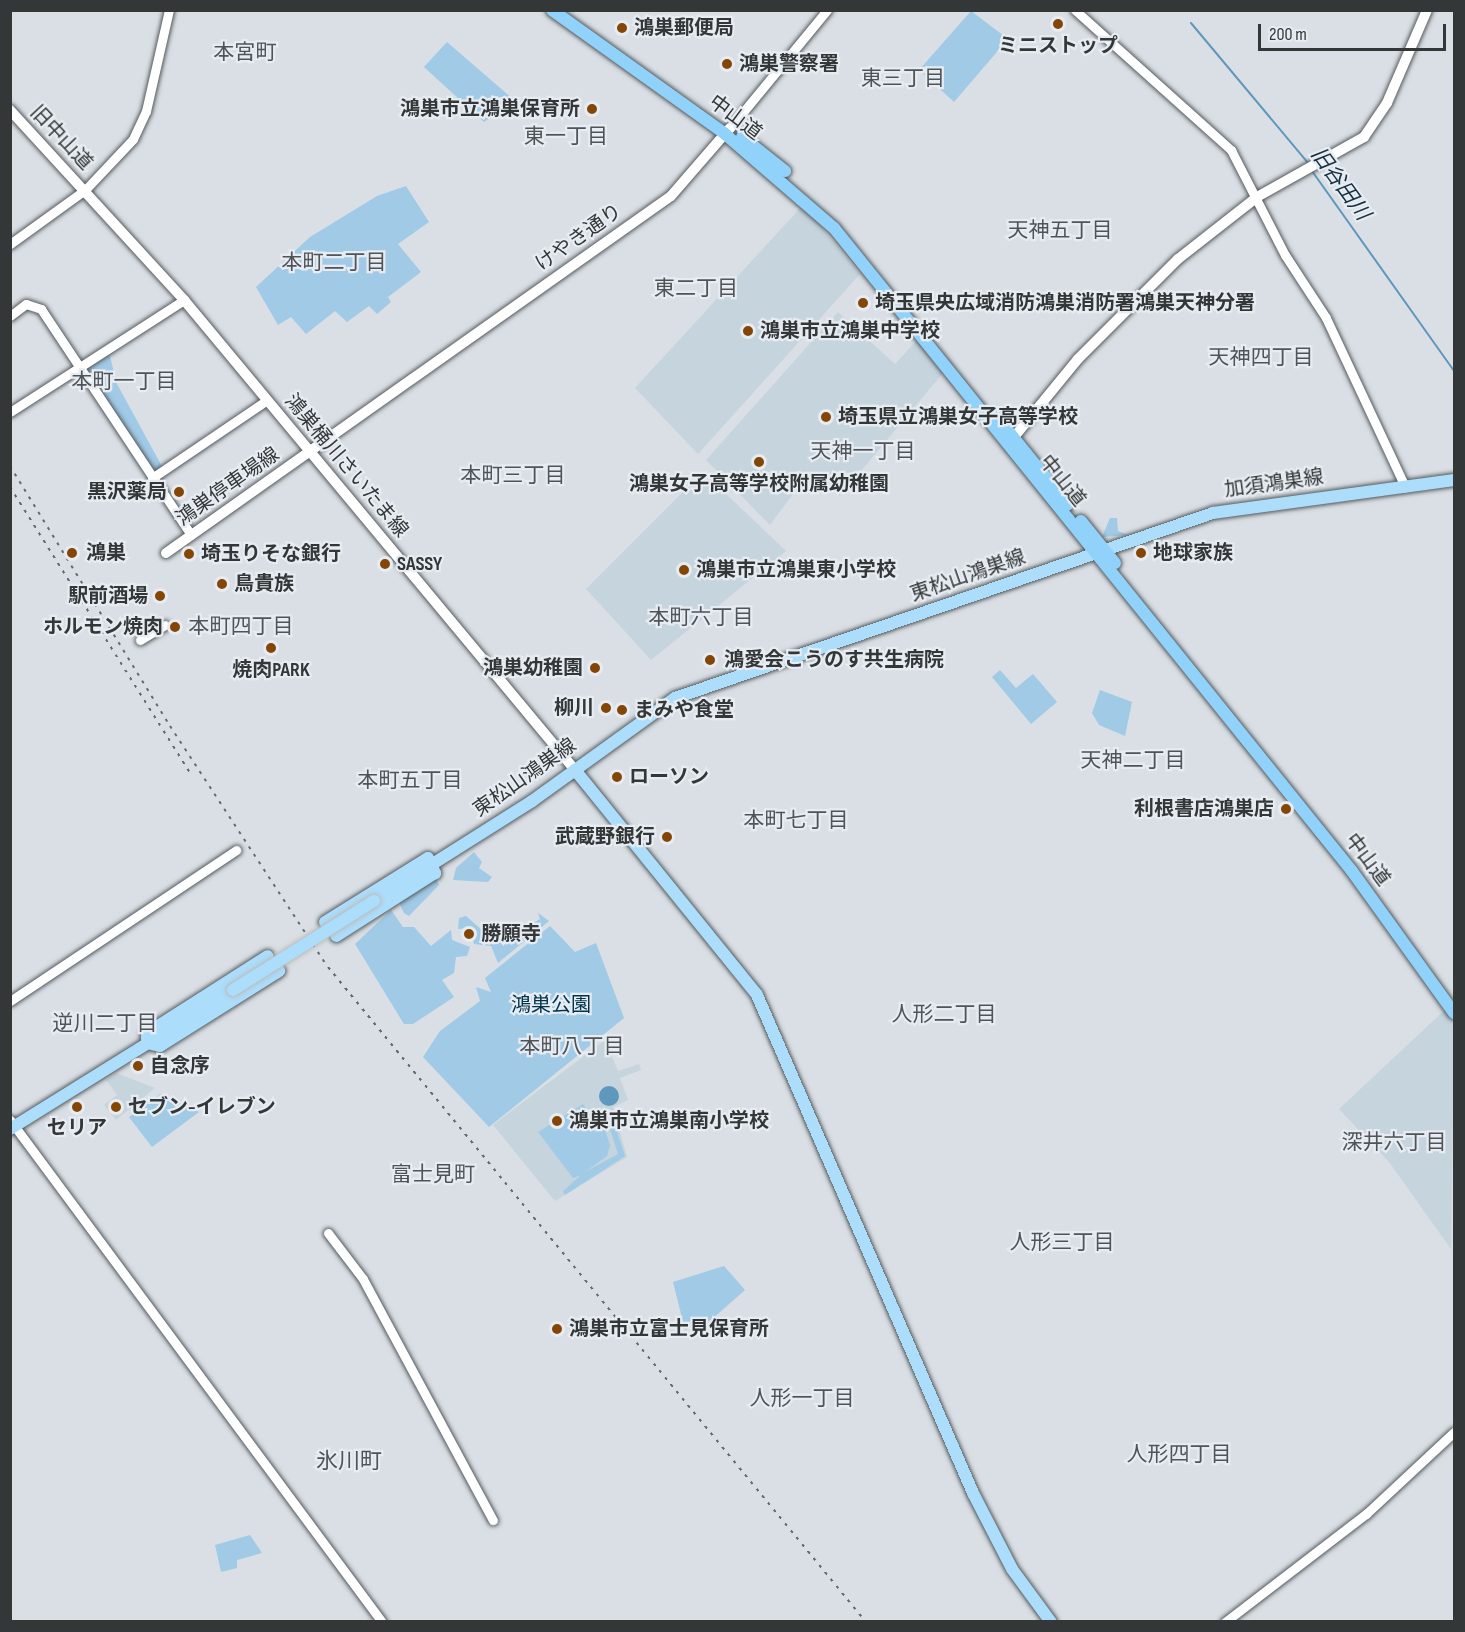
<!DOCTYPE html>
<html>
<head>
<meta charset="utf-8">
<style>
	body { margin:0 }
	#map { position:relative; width:1465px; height:1632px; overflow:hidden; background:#d9dfe4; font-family:"Sofia Sans Condensed","Noto Sans JP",sans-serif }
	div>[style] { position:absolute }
	.built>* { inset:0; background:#c6d4dd }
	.green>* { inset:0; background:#a0cae6 }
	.water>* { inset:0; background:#5e98bd }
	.round { border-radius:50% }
	.stream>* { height:2px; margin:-1px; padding:0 1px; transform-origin:1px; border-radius:1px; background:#5e98bd }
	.roads { filter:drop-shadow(0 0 2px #555a5e) drop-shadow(0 0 2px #555a5e) }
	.tertiary>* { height:9px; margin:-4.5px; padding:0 4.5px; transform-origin:4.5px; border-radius:4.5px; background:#fff }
	.secondary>* { height:10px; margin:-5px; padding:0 5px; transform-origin:5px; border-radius:5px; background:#fff }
	.primary>* { height:12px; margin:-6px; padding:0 6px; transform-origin:6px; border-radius:6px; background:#acddfb }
	.trunk>* { height:12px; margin:-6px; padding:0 6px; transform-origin:6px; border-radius:6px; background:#90d2fa }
	.rail>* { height:2px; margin-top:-1px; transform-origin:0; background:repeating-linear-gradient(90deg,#64686a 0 3px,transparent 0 9px) }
	.bridges { filter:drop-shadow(0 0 2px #babbbb) drop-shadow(0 0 2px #babbbb) }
	.primary-bridge>* { height:12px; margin:-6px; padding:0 6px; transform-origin:6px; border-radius:6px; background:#acddfb }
	.dots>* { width:16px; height:16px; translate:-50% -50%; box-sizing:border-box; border:3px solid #e6ecf1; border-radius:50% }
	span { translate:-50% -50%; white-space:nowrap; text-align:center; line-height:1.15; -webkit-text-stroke:4.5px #e6ecf1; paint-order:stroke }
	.poi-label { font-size:20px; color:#343738; font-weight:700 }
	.left { translate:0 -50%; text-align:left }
	.right { translate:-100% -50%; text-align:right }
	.street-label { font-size:20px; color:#343738 }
	.park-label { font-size:20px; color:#00344d }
	.neighbourhood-label { font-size:21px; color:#4e5457 }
	.water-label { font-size:21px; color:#142f40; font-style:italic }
	.quarter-label { font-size:22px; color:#4e5457 }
	.frame { position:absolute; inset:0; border:12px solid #343738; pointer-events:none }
	.scale { position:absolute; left:1258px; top:24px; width:188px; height:27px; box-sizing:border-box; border:3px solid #343738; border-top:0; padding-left:8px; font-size:18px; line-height:21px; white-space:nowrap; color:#343738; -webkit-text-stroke:4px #e6ecf1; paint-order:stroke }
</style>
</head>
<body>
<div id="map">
	<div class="built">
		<div style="clip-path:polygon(803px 205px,860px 274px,698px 454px,635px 388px)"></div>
		<div style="clip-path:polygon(838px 312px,895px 364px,917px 340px,943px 373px,840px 496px,808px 474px,770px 525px,706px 460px)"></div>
		<div style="clip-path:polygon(703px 472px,786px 551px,651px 660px,586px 589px)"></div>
		<div style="clip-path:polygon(1449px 1006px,1454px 1013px,1451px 1249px,1389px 1162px,1339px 1109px)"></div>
		<div style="clip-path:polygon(605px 1040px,618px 1071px,639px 1064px,641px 1070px,620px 1078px,628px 1100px,613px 1107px,627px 1157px,555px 1201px,493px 1125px)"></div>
		<div style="clip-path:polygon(116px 1073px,155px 1088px,116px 1120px,104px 1105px,117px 1095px,106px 1080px)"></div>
	</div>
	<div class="green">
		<div style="clip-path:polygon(971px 11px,1008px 39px,954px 102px,919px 70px)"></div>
		<div style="clip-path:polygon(447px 42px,513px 99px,512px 103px,484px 122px,424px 67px)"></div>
		<div style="clip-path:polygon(406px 186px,429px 222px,398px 244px,421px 272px,388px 297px,391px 302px,377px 314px,369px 306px,347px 322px,335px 311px,306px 334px,291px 317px,278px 325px,256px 287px,310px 237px,377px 196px)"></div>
		<div style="clip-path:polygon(108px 349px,117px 384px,164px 470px,152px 478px,78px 368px)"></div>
		<div style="clip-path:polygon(1110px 518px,1117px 518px,1118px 531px,1128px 535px,1102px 537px)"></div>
		<div style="clip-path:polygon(1000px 670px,1016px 688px,1033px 674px,1057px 702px,1031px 724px,992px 677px)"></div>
		<div style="clip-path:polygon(1100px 690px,1132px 702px,1125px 736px,1099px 725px,1092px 713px)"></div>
		<div style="clip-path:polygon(474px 852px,482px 862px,479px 868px,492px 877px,488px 882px,453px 880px,456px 868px)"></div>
		<div style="clip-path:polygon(436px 878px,439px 885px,409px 916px,404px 913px,399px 902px)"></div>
		<div style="clip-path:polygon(391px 910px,403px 927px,414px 927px,431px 946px,451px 930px,452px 940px,470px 947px,467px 956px,456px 957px,454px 973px,442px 980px,454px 997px,413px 1024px,404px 1024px,355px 944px)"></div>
		<div style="clip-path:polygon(538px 913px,549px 921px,498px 963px,491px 946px,474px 944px,471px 928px,458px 929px,459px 918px,466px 916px,491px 938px,497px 931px,512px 935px,540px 919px)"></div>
		<div style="clip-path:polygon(550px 926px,575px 952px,596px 943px,624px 1018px,489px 1127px,423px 1057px,440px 1031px,480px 1001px,476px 987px,491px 992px,485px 978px)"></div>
		<div style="clip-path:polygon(160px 1094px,199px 1112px,152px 1147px,129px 1117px)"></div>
		<div style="clip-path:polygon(583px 1104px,592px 1119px,600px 1116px,610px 1145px,607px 1156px,585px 1172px,618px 1154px,610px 1129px,614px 1122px,625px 1156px,565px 1195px,563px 1191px,581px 1175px,573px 1178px,538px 1132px)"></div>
		<div style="clip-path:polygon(724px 1266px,745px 1290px,711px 1320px,685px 1330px,673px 1282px)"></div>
		<div style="clip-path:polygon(250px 1535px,262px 1553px,237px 1560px,237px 1568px,221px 1572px,215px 1545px)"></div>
	</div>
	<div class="water">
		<div class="round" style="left:599px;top:1086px;width:20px;height:20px"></div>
	</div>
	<div class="stream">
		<div style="left:1191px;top:23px;width:182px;rotate:50.1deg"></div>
		<div style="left:1312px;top:171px;width:245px;rotate:54.6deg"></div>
	</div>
	<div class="roads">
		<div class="tertiary">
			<div style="left:1075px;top:10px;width:210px;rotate:41.9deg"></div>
			<div style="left:1231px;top:150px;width:118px;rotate:62.8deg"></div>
			<div style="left:1285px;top:255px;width:75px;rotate:56.9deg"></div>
			<div style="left:1326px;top:318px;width:187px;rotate:64.9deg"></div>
			<div style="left:730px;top:128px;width:153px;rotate:-50.6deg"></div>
			<div style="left:10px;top:244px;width:92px;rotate:-35.8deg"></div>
			<div style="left:85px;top:190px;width:70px;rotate:-46.7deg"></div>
			<div style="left:133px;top:139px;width:31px;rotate:-65deg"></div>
			<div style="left:146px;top:111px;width:104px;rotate:-77.2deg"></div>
			<div style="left:10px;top:316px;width:20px;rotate:-37deg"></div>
			<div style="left:26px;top:304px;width:16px;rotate:18deg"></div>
			<div style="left:41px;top:309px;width:271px;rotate:56.4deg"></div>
			<div style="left:10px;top:412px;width:207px;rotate:-32.8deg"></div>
			<div style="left:152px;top:478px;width:139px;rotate:-34.1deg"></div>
			<div style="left:140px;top:640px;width:29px;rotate:-31deg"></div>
			<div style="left:10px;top:1001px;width:272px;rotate:-33.7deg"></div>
			<div style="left:10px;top:1120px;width:625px;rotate:53.46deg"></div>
			<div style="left:328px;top:1233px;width:58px;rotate:52.7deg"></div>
			<div style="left:363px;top:1279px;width:274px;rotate:61.7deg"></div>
			<div style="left:1225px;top:1622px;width:178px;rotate:-37.5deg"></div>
			<div style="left:1366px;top:1514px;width:120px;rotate:-43deg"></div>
		</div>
		<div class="secondary">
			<div style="left:10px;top:110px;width:258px;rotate:47.5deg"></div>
			<div style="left:184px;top:300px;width:611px;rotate:50.24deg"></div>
			<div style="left:1010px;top:442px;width:107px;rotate:-50.7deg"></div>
			<div style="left:1078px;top:359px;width:141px;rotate:-45deg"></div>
			<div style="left:1178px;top:259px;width:100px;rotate:-38.1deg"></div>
			<div style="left:1257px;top:197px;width:123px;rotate:-29.3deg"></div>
			<div style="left:1364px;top:137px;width:41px;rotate:-55.9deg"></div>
			<div style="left:1387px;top:103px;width:101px;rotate:-66.7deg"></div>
			<div style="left:166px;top:553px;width:618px;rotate:-35.26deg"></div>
			<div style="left:671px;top:196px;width:90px;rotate:-49.1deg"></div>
		</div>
		<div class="primary">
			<div style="left:575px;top:770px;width:289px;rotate:51deg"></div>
			<div style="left:757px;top:995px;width:543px;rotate:66.55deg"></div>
			<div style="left:973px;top:1493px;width:85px;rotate:62.8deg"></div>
			<div style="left:1012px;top:1569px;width:66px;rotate:53.7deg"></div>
			<div style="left:374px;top:901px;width:187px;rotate:-32.3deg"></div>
			<div style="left:532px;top:801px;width:176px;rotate:-35.8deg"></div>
			<div style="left:675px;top:698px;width:569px;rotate:-18.98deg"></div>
			<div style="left:1213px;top:513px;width:243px;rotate:-7.8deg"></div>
			<div style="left:325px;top:922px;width:121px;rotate:-31.9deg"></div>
			<div style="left:428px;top:858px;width:17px;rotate:65deg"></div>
			<div style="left:435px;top:873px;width:117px;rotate:147.5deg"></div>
			<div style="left:147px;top:1043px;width:13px;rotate:13deg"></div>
			<div style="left:160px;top:1046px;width:141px;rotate:-32.2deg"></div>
			<div style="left:147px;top:1043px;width:10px;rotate:-90deg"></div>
			<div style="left:147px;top:1033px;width:143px;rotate:-32.5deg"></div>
			<div style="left:10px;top:1129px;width:263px;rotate:-31.9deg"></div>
		</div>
		<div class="trunk">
			<div style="left:552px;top:10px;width:213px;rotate:35.6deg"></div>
			<div style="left:725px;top:134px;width:144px;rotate:40.8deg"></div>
			<div style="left:834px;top:228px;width:826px;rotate:51.15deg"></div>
			<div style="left:1352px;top:871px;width:175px;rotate:54.3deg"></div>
			<div style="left:742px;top:137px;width:55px;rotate:38.3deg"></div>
			<div style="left:996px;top:416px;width:114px;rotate:51deg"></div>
			<div style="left:1081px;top:521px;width:54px;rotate:51deg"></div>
		</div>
	</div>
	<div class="rail">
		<div style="left:10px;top:466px;width:305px;rotate:58.4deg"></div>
		<div style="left:170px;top:726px;width:288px;rotate:56.8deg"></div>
		<div style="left:328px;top:967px;width:848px;rotate:50.6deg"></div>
		<div style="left:10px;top:487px;width:338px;rotate:57.8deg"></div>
	</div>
	<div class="bridges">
		<div class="primary-bridge">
			<div style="left:233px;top:990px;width:167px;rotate:-32.3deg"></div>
		</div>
	</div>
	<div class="dots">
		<div style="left:1058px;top:24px;background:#844607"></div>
		<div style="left:622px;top:28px;background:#844607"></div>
		<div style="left:727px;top:64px;background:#844607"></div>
		<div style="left:592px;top:109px;background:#844607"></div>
		<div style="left:863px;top:303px;background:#844607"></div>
		<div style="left:748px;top:331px;background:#844607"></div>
		<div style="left:826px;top:417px;background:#844607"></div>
		<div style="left:759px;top:462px;background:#844607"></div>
		<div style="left:179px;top:492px;background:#844607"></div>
		<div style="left:72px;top:553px;background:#844607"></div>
		<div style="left:1141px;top:553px;background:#844607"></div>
		<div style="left:189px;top:554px;background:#844607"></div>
		<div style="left:385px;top:564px;background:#844607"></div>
		<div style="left:684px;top:570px;background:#844607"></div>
		<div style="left:222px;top:584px;background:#844607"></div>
		<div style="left:160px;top:596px;background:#844607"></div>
		<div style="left:175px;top:627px;background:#844607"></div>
		<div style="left:271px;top:648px;background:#844607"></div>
		<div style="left:710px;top:660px;background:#844607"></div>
		<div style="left:595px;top:668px;background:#844607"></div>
		<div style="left:606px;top:708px;background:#844607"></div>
		<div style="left:622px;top:710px;background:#844607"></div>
		<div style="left:617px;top:777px;background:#844607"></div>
		<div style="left:1286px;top:809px;background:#844607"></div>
		<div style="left:667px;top:837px;background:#844607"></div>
		<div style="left:469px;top:934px;background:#844607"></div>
		<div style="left:138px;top:1066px;background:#844607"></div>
		<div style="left:77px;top:1107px;background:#844607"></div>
		<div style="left:116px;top:1107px;background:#844607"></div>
		<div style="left:557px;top:1121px;background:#844607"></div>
		<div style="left:557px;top:1329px;background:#844607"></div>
	</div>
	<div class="poi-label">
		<span class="left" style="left:634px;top:28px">鴻巣郵便局</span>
		<span style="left:1058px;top:46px">ミニストップ</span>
		<span class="left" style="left:739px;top:64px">鴻巣警察署</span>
		<span class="right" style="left:580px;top:109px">鴻巣市立鴻巣保育所</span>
		<span class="left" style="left:875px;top:303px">埼玉県央広域消防鴻巣消防署鴻巣天神分署</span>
		<span class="left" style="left:760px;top:331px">鴻巣市立鴻巣中学校</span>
		<span class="left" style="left:838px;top:417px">埼玉県立鴻巣女子高等学校</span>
		<span style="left:759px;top:484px">鴻巣女子高等学校附属幼稚園</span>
		<span class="right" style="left:167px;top:492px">黒沢薬局</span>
		<span class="left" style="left:86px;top:553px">鴻巣</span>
		<span class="left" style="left:1153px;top:553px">地球家族</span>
		<span class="left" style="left:201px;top:554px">埼玉りそな銀行</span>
		<span class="left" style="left:397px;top:564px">SASSY</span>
		<span class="left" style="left:696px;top:570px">鴻巣市立鴻巣東小学校</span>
		<span class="left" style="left:234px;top:584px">鳥貴族</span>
		<span class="right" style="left:148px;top:596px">駅前酒場</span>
		<span class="right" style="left:163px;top:627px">ホルモン焼肉</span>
		<span class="left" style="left:724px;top:660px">鴻愛会こうのす共生病院</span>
		<span class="right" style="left:583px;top:668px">鴻巣幼稚園</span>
		<span style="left:271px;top:670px">焼肉PARK</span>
		<span class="right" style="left:594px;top:708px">柳川</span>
		<span class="left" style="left:634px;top:710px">まみや食堂</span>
		<span class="left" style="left:629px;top:777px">ローソン</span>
		<span class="right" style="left:1274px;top:809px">利根書店鴻巣店</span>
		<span class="right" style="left:655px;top:837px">武蔵野銀行</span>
		<span class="left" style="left:481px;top:934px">勝願寺</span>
		<span class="left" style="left:150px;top:1066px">自念序</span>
		<span class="left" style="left:128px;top:1107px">セブン-イレブン</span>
		<span class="left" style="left:569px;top:1121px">鴻巣市立鴻巣南小学校</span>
		<span style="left:77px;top:1128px">セリア</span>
		<span class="left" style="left:569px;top:1329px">鴻巣市立富士見保育所</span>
	</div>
	<div class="street-label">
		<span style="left:735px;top:118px;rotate:37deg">中山道</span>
		<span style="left:61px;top:138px;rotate:47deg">旧中山道</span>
		<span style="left:579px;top:238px;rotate:-35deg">けやき通り</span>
		<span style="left:346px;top:466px;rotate:50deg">鴻巣桶川さいたま線</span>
		<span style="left:1062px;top:481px;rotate:51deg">中山道</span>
		<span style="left:1274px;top:484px;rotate:-8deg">加須鴻巣線</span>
		<span style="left:228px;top:487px;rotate:-35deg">鴻巣停車場線</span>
		<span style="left:968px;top:576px;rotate:-19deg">東松山鴻巣線</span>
		<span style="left:525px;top:778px;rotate:-35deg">東松山鴻巣線</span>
		<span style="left:1367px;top:860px;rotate:53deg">中山道</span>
	</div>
	<div class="park-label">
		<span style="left:551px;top:1005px">鴻巣公園</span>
	</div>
	<div class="neighbourhood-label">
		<span style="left:245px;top:53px">本宮町</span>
		<span style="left:903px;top:79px">東三丁目</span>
		<span style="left:566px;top:137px">東一丁目</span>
		<span style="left:1060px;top:231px">天神五丁目</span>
		<span style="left:334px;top:263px">本町二丁目</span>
		<span style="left:696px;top:289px">東二丁目</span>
		<span style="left:1261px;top:358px">天神四丁目</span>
		<span style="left:124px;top:382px">本町一丁目</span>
		<span style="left:863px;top:452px">天神一丁目</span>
		<span style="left:513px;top:476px">本町三丁目</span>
		<span style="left:701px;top:618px">本町六丁目</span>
		<span style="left:241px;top:627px">本町四丁目</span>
		<span style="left:1133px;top:761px">天神二丁目</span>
		<span style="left:410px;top:781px">本町五丁目</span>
		<span style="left:796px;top:821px">本町七丁目</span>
		<span style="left:944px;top:1015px">人形二丁目</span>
		<span style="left:105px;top:1024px">逆川二丁目</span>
		<span style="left:572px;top:1047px">本町八丁目</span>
		<span style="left:1394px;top:1143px">深井六丁目</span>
		<span style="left:433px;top:1175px">富士見町</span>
		<span style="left:1062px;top:1243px">人形三丁目</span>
		<span style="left:802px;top:1399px">人形一丁目</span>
		<span style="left:1179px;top:1455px">人形四丁目</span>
	</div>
	<div class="water-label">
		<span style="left:1340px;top:184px;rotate:54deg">旧谷田川</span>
	</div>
	<div class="quarter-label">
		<span style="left:349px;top:1462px">氷川町</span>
	</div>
	<div class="frame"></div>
	<div class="scale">200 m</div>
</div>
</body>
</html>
